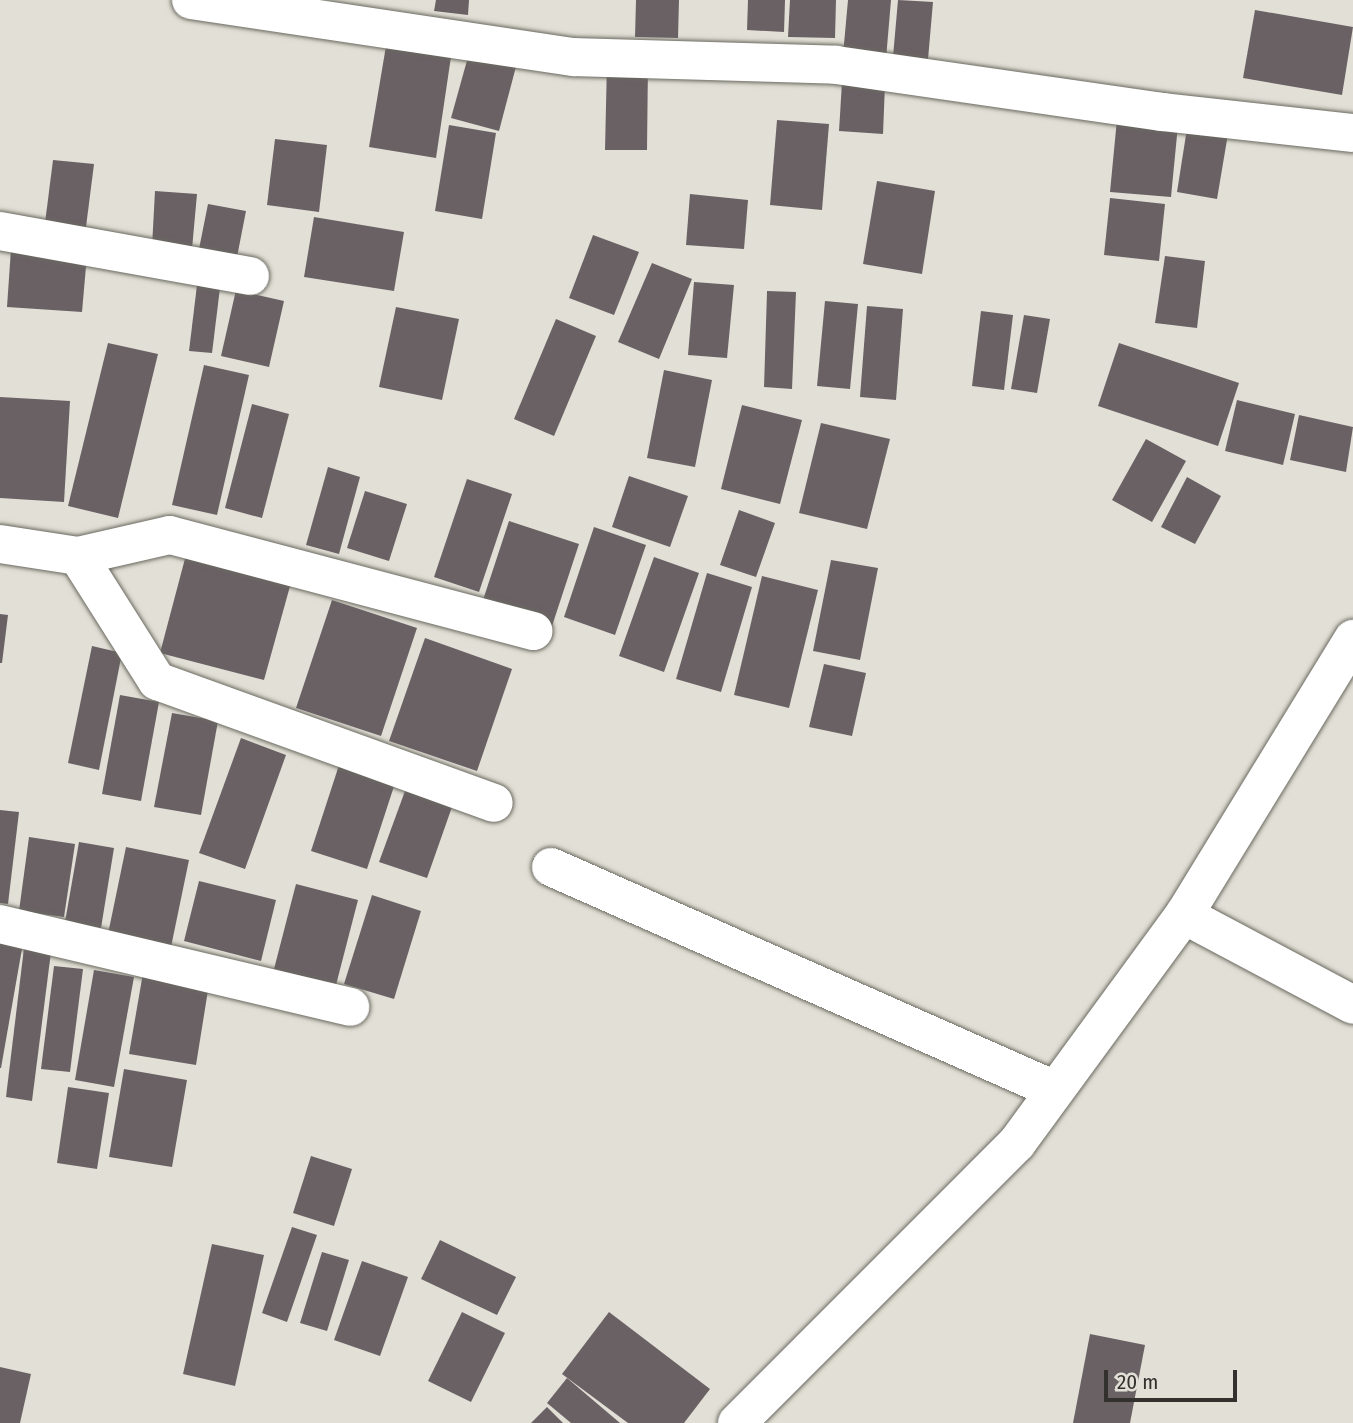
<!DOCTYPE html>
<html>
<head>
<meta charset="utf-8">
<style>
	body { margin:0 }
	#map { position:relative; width:1353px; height:1423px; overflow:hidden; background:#e2e0d6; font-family:"Fira Sans Condensed",sans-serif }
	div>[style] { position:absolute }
	.building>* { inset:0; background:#6a6165 }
	.roads { filter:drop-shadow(0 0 2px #6a6960) drop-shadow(0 0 2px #6a6960) }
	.minor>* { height:38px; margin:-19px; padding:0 19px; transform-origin:19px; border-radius:19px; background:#fff }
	span { translate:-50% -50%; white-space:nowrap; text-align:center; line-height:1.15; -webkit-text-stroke:7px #e2e0d6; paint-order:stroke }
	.scale { position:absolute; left:1104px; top:1370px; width:133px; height:32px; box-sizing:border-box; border:4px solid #32312d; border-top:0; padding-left:9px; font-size:21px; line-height:24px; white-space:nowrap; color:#32312d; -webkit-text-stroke:5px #e2e0d6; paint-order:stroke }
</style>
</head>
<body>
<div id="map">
	<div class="building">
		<div style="clip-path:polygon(436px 0,469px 0,468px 15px,434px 11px)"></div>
		<div style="clip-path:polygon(636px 0,679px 0,678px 38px,635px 37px)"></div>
		<div style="clip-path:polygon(748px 0,785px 0,784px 32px,747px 30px)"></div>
		<div style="clip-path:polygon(790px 0,836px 0,835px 38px,788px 37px)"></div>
		<div style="clip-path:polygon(848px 0,891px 0,886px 59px,843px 55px)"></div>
		<div style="clip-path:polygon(898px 0,933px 2px,927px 71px,892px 68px)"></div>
		<div style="clip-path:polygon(1255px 10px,1353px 27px,1342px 95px,1243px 78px)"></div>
		<div style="clip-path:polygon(387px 40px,452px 50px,436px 158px,369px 147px)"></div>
		<div style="clip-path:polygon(471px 46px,518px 59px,499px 131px,451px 118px)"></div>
		<div style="clip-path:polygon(607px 62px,648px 63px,647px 150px,605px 150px)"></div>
		<div style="clip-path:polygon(842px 82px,885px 84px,883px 134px,839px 131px)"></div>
		<div style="clip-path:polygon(1117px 119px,1178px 125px,1171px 197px,1110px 192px)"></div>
		<div style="clip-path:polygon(777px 120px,829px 124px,822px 210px,770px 205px)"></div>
		<div style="clip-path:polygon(1188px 122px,1229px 128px,1217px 199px,1177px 192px)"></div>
		<div style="clip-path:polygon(449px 125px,496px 133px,482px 219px,435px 211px)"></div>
		<div style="clip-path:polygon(275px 139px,327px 145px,319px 212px,267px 205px)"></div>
		<div style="clip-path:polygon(53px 160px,94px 164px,86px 227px,45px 223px)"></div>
		<div style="clip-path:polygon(877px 181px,935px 191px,922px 274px,863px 264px)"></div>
		<div style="clip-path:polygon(155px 191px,197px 194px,192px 249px,152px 247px)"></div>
		<div style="clip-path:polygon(690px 194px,748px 200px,744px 249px,686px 245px)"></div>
		<div style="clip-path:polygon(1110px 198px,1165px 204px,1159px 261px,1104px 255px)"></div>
		<div style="clip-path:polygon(208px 204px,246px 211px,237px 257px,199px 249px)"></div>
		<div style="clip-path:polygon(314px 217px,404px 232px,394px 291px,304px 277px)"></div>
		<div style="clip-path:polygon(593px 235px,639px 252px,614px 315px,569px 298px)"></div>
		<div style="clip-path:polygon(11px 249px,87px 255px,82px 312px,7px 307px)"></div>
		<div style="clip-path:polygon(1165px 256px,1205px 261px,1197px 328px,1155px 323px)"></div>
		<div style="clip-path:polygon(652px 263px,692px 279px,659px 359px,618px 342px)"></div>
		<div style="clip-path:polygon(694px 282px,734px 285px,727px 358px,688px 355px)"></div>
		<div style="clip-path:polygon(197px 285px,220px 288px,212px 353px,189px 351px)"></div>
		<div style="clip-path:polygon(236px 290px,284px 301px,269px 367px,221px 356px)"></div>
		<div style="clip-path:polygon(767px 291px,796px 292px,792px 389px,764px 387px)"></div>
		<div style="clip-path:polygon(825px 301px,858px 304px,850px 389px,817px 386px)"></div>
		<div style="clip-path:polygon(867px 306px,903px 309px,896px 400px,860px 397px)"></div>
		<div style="clip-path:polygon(396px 307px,459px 319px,442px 400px,379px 387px)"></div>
		<div style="clip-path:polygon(981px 311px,1013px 315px,1004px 390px,972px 386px)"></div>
		<div style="clip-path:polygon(1024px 315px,1050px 319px,1037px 393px,1011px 389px)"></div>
		<div style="clip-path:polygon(556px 319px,596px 336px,554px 436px,514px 419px)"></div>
		<div style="clip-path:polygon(108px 343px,158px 354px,118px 518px,68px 506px)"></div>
		<div style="clip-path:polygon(1119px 343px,1239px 383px,1218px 446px,1098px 406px)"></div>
		<div style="clip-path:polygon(204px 365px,249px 375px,217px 515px,172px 505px)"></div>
		<div style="clip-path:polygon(664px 370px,712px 380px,695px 467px,647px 458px)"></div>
		<div style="clip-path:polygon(0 397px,70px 401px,64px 502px,0 498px)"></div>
		<div style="clip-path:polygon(1237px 400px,1295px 414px,1283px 465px,1225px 451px)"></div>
		<div style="clip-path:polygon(252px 404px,289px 414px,262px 518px,225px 508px)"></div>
		<div style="clip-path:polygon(742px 405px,802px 420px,780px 504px,721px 489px)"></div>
		<div style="clip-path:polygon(1299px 415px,1353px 427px,1346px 472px,1290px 460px)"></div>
		<div style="clip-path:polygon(821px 423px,890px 439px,867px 529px,799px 513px)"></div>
		<div style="clip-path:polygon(1146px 439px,1186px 461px,1152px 522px,1112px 500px)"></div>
		<div style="clip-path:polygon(328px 467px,360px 477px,339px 554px,306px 545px)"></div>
		<div style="clip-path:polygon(629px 476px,688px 496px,670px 547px,612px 527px)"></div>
		<div style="clip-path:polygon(1187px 477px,1221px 496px,1195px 544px,1161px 527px)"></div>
		<div style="clip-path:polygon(467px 479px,512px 494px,479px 592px,434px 577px)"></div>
		<div style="clip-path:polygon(365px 491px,407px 504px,389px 561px,347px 548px)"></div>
		<div style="clip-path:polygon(739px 510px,775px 523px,756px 577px,720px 565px)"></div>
		<div style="clip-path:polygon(509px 521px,579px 544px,552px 626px,482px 603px)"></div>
		<div style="clip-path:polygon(594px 527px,646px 545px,615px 635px,564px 617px)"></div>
		<div style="clip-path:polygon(187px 551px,292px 579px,264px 680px,160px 653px)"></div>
		<div style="clip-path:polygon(654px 557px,699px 573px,664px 672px,619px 656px)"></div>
		<div style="clip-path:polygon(831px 560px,878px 568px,860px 660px,813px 651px)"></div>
		<div style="clip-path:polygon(707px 573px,752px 587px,721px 692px,676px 679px)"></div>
		<div style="clip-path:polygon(762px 576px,818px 590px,789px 708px,734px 695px)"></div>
		<div style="clip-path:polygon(332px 600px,417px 628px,381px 736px,296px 708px)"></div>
		<div style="clip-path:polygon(0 614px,8px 615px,2px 663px,0 663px)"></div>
		<div style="clip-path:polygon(425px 638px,512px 669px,477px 771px,389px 741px)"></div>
		<div style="clip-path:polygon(92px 646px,122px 653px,99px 770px,68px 763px)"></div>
		<div style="clip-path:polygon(824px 664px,866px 673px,852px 736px,809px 727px)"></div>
		<div style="clip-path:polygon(120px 695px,159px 702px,141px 801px,102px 794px)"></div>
		<div style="clip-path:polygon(172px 713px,218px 721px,201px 815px,154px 807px)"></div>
		<div style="clip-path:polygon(241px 738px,286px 755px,245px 869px,199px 853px)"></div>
		<div style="clip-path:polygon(341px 759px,397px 777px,367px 869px,311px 851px)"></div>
		<div style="clip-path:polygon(405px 791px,452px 807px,427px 878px,379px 862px)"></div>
		<div style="clip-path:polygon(0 810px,19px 812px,8px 904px,0 903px)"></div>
		<div style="clip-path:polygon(29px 837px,75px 844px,64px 917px,19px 911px)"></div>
		<div style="clip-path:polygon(79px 842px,114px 848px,101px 928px,65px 922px)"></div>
		<div style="clip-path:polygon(126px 847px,189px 860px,171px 947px,108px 934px)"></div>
		<div style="clip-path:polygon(199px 881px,276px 900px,261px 961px,184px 941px)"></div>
		<div style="clip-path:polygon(296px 884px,358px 900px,336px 985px,274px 969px)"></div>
		<div style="clip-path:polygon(372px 895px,421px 911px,394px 999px,344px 984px)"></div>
		<div style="clip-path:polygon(0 939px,23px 943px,1px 1068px,0 1068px)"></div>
		<div style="clip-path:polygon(24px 948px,51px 952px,32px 1101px,6px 1097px)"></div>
		<div style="clip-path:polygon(54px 966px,83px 969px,70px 1072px,41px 1069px)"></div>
		<div style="clip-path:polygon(94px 970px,134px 977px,114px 1087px,75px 1080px)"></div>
		<div style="clip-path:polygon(143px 973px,209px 984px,196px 1065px,129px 1054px)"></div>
		<div style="clip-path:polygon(124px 1069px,187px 1080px,172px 1167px,109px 1157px)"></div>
		<div style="clip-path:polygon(68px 1087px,109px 1093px,97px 1169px,57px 1163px)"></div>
		<div style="clip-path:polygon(311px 1156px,352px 1169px,334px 1226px,293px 1213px)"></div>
		<div style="clip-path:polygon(292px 1227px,317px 1235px,287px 1322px,262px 1313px)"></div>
		<div style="clip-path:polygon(440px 1240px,516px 1277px,497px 1315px,421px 1279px)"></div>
		<div style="clip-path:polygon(212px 1244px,264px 1255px,235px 1386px,183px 1374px)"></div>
		<div style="clip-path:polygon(322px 1252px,349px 1260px,327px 1331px,300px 1323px)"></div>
		<div style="clip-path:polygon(362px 1261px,408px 1277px,380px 1356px,334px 1340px)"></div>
		<div style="clip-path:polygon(462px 1312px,505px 1333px,471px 1402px,428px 1381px)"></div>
		<div style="clip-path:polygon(609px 1312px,710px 1389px,684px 1423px,628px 1423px,562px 1374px)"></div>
		<div style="clip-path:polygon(1090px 1334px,1145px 1345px,1130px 1423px,1073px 1423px)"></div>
		<div style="clip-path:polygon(0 1367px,31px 1374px,20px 1423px,0 1423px)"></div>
		<div style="clip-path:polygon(567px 1378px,620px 1423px,571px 1423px,547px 1403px)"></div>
		<div style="clip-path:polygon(547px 1407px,563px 1423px,531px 1423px)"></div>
	</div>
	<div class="roads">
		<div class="minor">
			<div style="left:191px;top:0;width:387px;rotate:8.5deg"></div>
			<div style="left:574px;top:57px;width:262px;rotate:1.7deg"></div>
			<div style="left:836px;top:65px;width:329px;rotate:8.2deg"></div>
			<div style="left:1162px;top:112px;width:192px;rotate:6.3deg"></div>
			<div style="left:0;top:231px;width:254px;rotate:10.2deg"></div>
			<div style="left:0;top:544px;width:79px;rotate:8.7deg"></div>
			<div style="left:78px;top:556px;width:148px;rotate:57.7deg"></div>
			<div style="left:157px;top:681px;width:358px;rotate:19.9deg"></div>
			<div style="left:78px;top:556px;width:94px;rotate:-12.9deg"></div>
			<div style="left:170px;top:535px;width:376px;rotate:14.8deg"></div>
			<div style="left:551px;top:867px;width:551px;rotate:23.87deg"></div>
			<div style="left:1184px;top:915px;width:191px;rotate:28deg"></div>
			<div style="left:0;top:924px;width:360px;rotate:13.3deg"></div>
			<div style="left:737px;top:1423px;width:396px;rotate:-45deg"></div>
			<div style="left:1017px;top:1143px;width:283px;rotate:-53.8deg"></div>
			<div style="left:1184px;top:915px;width:324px;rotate:-58.5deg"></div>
		</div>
	</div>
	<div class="scale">20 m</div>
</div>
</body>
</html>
